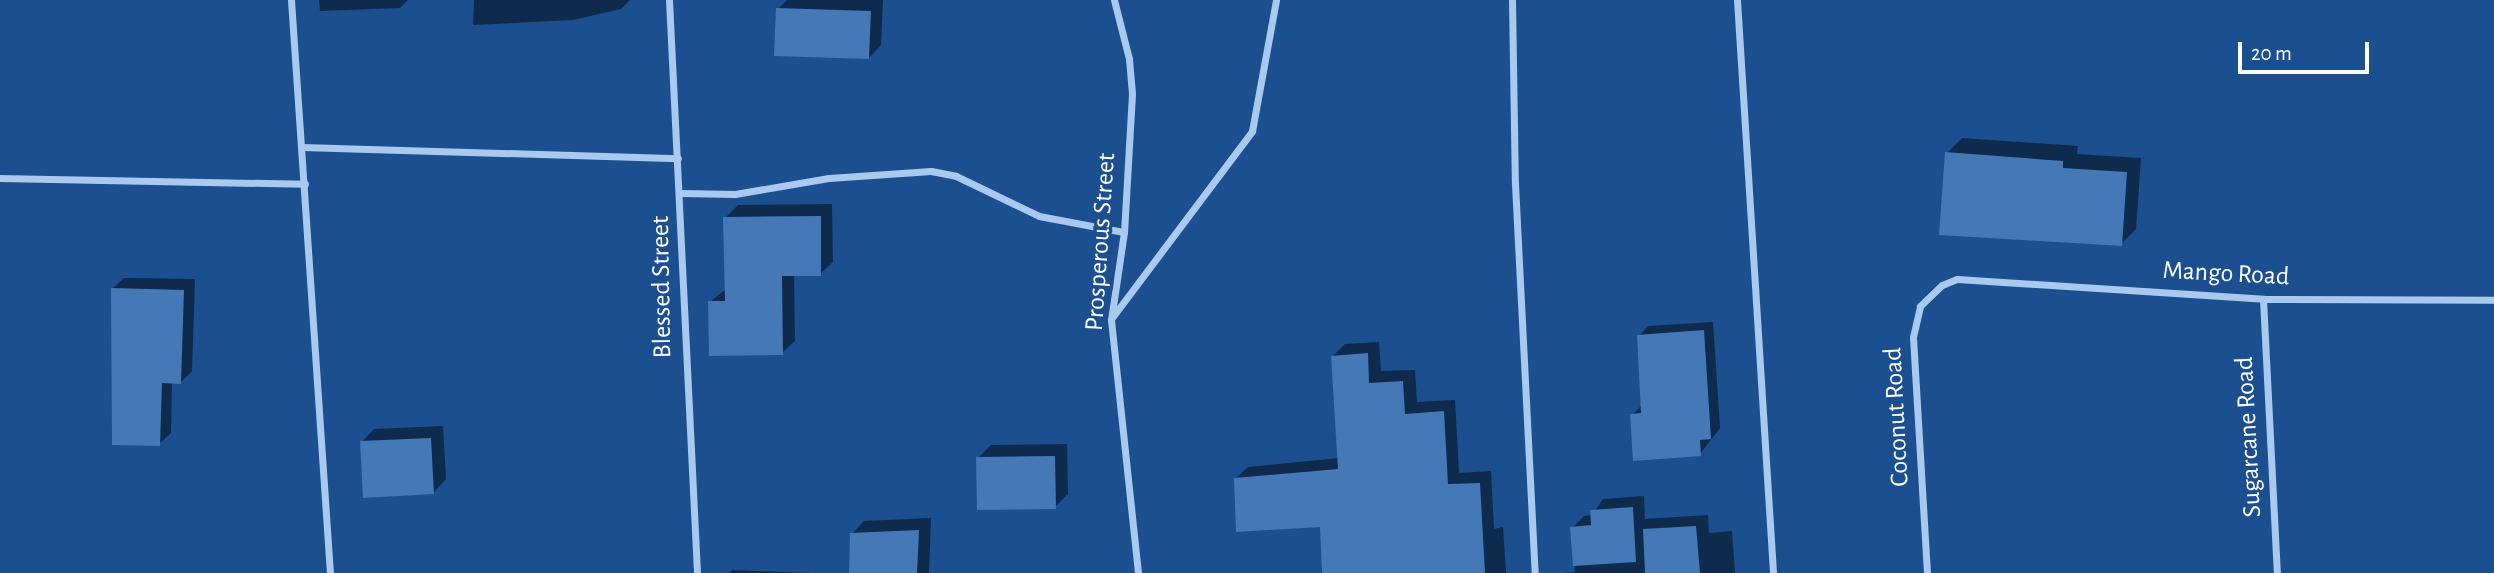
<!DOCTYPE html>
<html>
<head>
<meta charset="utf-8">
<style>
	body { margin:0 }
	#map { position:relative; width:2494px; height:573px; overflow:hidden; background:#1b4f8f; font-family:"Alegreya Sans",sans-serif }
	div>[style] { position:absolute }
	.shadow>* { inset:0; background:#0007 }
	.building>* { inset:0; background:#4478b7 }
	.street>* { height:7px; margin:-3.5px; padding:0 3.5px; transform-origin:3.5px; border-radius:3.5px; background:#a9c9ee }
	span { translate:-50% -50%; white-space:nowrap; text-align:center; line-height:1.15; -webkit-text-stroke:7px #1b4f8f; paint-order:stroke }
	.street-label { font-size:26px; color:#fff }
	.scale { position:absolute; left:2238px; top:42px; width:131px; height:32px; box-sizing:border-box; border:4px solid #fff; border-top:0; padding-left:9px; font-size:21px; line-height:24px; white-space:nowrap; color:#fff; -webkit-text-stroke:5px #1b4f8f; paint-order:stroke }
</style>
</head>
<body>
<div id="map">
	<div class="shadow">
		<div style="clip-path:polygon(319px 0,408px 0,400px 8px,320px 11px)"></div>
		<div style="clip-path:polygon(474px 0,630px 0,621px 9px,573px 20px,473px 25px)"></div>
		<div style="clip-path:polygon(787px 0,883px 0,881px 45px,869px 58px,778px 9px)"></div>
		<div style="clip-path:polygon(1962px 138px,2078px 146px,2077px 154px,2141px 158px,2136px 229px,2121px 244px,1947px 153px)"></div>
		<div style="clip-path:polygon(832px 204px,833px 262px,820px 274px,794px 274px,795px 341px,782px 353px,710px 302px,726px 289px,725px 218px,738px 205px)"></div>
		<div style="clip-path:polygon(124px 278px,195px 279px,192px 371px,181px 382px,172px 382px,171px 433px,159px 444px,112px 289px)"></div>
		<div style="clip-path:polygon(1713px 322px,1720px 428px,1700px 454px,1632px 415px,1642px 405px,1639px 336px,1648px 326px)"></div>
		<div style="clip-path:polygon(1379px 342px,1381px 371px,1415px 370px,1417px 402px,1455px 400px,1459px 473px,1491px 471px,1494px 529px,1503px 527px,1506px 573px,1324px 573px,1321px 525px,1235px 479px,1248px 467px,1339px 458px,1333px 356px,1345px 344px)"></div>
		<div style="clip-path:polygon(443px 426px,446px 479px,434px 492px,362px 442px,374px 429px)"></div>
		<div style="clip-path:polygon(1067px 444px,1068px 494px,1055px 507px,978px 458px,991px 445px)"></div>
		<div style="clip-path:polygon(1644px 496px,1645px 519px,1708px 515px,1709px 533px,1732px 531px,1735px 573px,1562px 573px,1575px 572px,1572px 528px,1584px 516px,1592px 515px,1603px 499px)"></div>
		<div style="clip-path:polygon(931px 518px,929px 573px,851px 573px,852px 534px,864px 521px)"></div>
		<div style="clip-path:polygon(732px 570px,811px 573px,729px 573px)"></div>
	</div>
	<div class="building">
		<div style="clip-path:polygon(776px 8px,871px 11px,869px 59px,774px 56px)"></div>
		<div style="clip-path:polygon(1945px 152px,2063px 161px,2063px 168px,2127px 172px,2122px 246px,1939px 235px)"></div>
		<div style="clip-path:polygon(821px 216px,821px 276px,782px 276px,783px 355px,709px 356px,708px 301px,725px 301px,723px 217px)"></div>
		<div style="clip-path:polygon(111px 288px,184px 290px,181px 384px,162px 383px,160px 446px,112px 445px)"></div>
		<div style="clip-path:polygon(1704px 330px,1711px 439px,1700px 440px,1701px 456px,1633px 461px,1630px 414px,1641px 413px,1637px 335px)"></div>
		<div style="clip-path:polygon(1368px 353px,1369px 383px,1403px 381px,1405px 414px,1444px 411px,1448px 484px,1480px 483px,1485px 573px,1322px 573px,1320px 527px,1236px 532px,1234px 478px,1338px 469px,1331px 356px)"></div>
		<div style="clip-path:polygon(431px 438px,434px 494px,363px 498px,360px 441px)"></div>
		<div style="clip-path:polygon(1055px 456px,1056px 509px,977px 510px,976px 457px)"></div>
		<div style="clip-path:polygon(1633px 507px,1636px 562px,1573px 566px,1570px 527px,1591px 525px,1590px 510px)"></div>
		<div style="clip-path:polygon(1696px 526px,1700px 573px,1645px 573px,1643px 529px)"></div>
		<div style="clip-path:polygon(919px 530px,917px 573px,849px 573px,850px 533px)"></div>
	</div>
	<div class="street">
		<div style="left:291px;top:0;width:574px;rotate:86.11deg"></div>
		<div style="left:669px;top:0;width:574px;rotate:87.2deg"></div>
		<div style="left:1114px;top:0;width:61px;rotate:75.7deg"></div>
		<div style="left:1129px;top:59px;width:35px;rotate:85deg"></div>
		<div style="left:1132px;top:94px;width:138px;rotate:93.3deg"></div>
		<div style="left:1124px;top:232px;width:89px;rotate:98.4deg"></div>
		<div style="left:1111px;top:320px;width:254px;rotate:83.9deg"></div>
		<div style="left:1512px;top:0;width:184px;rotate:89.1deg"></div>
		<div style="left:1515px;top:184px;width:390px;rotate:87.1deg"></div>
		<div style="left:1737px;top:0;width:574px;rotate:86.4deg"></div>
		<div style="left:302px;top:147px;width:376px;rotate:1.7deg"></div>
		<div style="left:0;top:178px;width:305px;rotate:1.1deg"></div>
		<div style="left:681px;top:193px;width:54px;rotate:1.1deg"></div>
		<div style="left:735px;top:194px;width:95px;rotate:-9.7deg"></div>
		<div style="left:829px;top:178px;width:102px;rotate:-3.9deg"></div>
		<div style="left:931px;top:171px;width:25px;rotate:11deg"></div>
		<div style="left:956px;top:176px;width:92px;rotate:25.7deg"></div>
		<div style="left:1039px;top:216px;width:86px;rotate:10.7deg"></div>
		<div style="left:2263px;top:299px;width:274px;rotate:87.1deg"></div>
		<div style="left:1111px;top:319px;width:235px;rotate:-53.1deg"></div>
		<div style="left:1252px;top:131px;width:133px;rotate:-79.6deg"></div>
		<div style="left:1927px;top:573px;width:236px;rotate:-93.4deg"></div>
		<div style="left:1913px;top:337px;width:32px;rotate:-77deg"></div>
		<div style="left:1920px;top:306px;width:30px;rotate:-44deg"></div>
		<div style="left:1942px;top:285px;width:16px;rotate:-22deg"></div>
		<div style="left:1957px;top:279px;width:307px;rotate:3.7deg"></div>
		<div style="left:2263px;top:299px;width:231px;rotate:0.2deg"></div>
	</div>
	<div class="street-label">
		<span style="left:1101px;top:242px;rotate:-86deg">Prosperous Street</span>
		<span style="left:2226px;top:274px;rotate:3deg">Mango Road</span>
		<span style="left:662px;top:287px;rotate:-91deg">Blessed Street</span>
		<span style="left:1897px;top:417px;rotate:-93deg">Coconut Road</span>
		<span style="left:2249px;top:437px;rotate:-93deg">Sugarcane Road</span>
	</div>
	<div class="scale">20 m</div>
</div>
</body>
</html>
